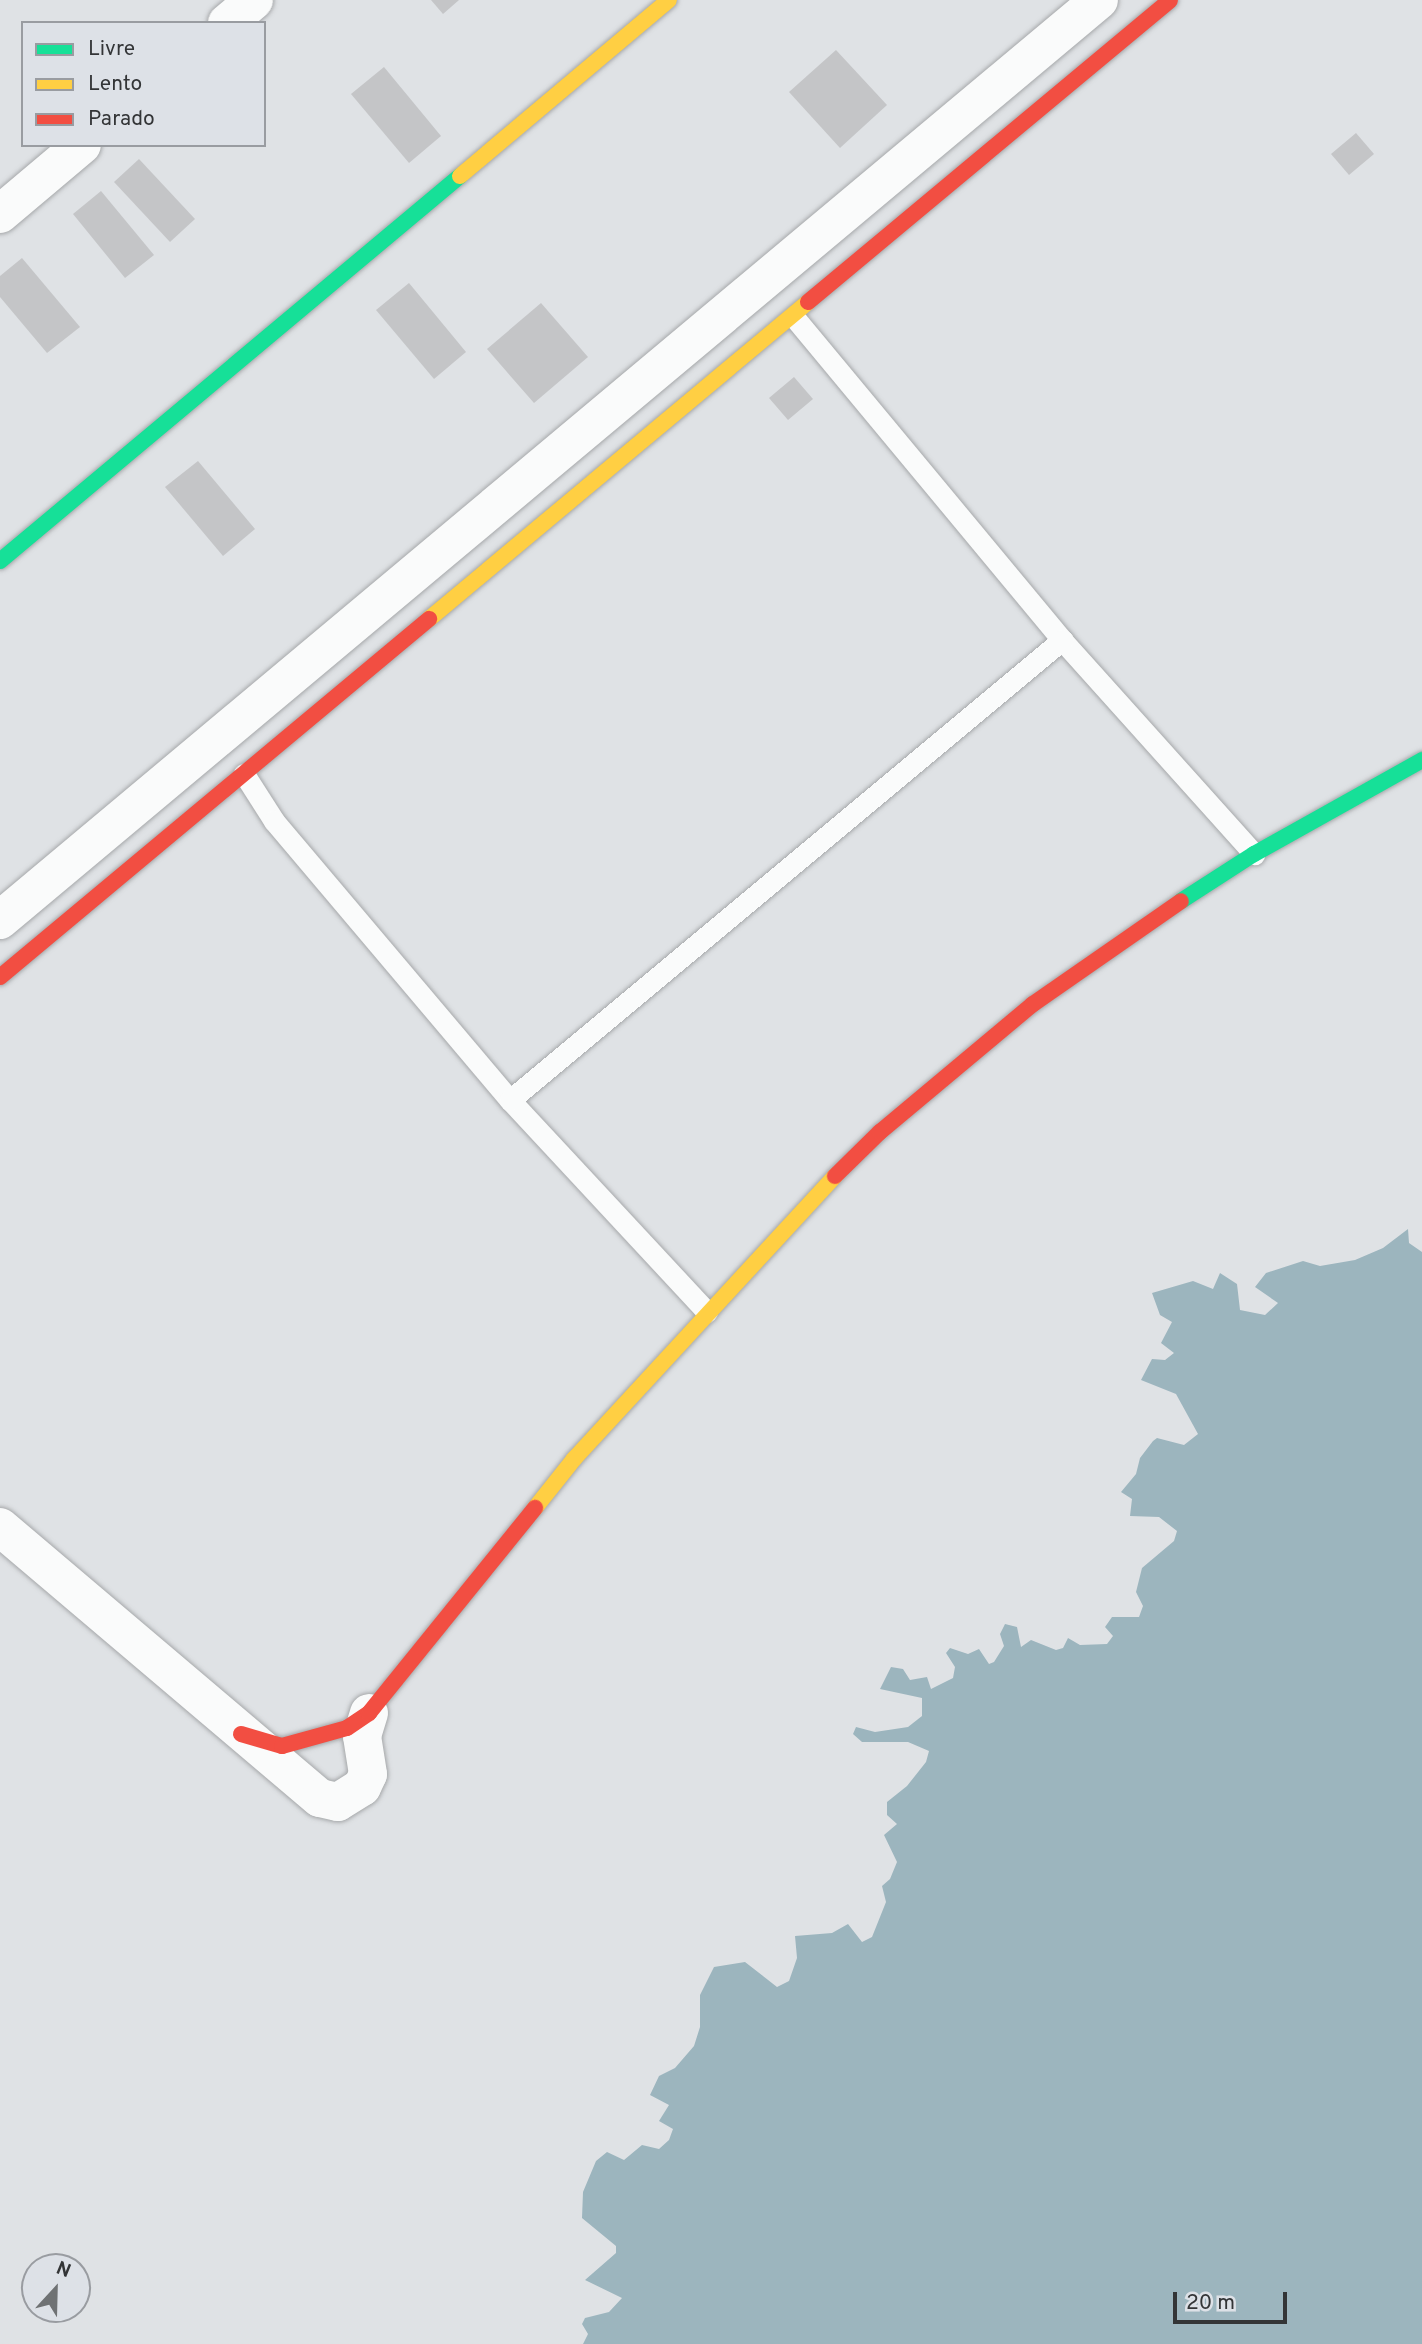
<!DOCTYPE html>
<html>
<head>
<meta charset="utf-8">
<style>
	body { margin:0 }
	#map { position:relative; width:1422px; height:2344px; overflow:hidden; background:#dfe2e5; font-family:Overpass,sans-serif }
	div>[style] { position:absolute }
	.water>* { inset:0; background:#9cb5be }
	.building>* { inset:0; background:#c4c5c7 }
	.roads { filter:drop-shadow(0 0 2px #a6a8aa) drop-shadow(0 0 2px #a6a8aa) }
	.lane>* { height:21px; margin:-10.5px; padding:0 10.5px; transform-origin:10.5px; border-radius:10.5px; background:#fafbfb }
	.street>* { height:38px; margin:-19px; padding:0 19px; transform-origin:19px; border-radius:19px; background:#fafbfb }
	.fast>* { height:16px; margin:-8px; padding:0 8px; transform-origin:8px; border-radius:8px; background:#16e098 }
	.slow>* { height:16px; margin:-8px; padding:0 8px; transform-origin:8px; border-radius:8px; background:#ffcf43 }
	.jam>* { height:16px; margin:-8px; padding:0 8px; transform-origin:8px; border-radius:8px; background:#f24e42 }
	span { translate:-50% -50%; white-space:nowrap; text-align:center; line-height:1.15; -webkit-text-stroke:5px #dde1e7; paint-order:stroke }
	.legend { position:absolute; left:21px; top:21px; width:245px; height:126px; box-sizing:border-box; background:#dde1e7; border:2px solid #999ca1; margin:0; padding:9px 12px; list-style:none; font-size:21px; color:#333537 }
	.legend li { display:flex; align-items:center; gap:14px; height:35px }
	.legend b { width:35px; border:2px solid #999ca1 }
	.north { position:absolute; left:21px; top:2253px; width:70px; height:70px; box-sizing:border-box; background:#dde1e7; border:2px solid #999ca1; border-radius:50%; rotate:22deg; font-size:19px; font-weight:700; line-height:28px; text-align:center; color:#333537 }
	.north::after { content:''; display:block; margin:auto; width:24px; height:32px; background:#6f7274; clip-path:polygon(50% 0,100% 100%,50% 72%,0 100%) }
	.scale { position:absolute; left:1173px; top:2292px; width:114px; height:32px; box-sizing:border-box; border:4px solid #333537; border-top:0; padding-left:9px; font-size:21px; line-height:24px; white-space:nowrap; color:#333537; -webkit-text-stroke:5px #dde1e7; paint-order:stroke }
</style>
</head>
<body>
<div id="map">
	<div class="water">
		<div style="clip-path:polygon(1408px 1229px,1409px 1243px,1422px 1252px,1422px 2344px,583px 2344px,588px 2334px,582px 2324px,585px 2318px,609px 2312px,622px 2298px,585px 2280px,616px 2253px,616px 2246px,582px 2218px,583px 2192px,596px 2161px,607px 2152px,624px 2160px,642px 2145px,659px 2149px,669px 2140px,673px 2129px,659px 2121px,669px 2105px,650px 2095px,659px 2076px,675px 2068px,694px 2046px,700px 2027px,700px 1995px,714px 1967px,745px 1962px,777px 1987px,789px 1981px,797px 1958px,795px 1936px,832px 1933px,848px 1924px,862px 1942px,872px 1937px,886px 1902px,882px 1886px,890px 1879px,897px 1862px,884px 1835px,897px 1824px,887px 1815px,887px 1802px,907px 1786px,926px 1762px,929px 1751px,908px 1742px,862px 1742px,853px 1734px,856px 1727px,875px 1732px,908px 1727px,922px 1716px,922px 1698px,880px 1689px,891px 1667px,903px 1669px,910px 1680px,927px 1677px,931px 1689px,953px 1678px,955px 1667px,946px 1653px,950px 1648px,968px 1654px,979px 1649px,989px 1664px,994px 1662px,1004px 1646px,1000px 1634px,1005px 1624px,1017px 1627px,1021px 1647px,1031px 1640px,1056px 1650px,1063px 1648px,1068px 1638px,1080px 1645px,1107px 1644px,1113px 1636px,1105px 1627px,1112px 1617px,1139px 1617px,1143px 1606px,1136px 1592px,1142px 1568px,1174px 1541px,1177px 1531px,1159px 1517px,1130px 1516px,1132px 1499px,1121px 1492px,1136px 1474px,1140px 1458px,1153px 1441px,1157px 1438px,1184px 1445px,1198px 1434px,1176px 1394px,1141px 1380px,1152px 1359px,1165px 1360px,1174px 1353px,1161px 1343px,1172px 1322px,1160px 1315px,1152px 1293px,1193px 1281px,1213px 1289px,1220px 1273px,1237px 1284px,1240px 1310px,1265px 1315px,1278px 1303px,1255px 1287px,1266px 1273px,1303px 1261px,1320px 1266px,1355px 1260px,1383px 1248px)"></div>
	</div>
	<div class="building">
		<div style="clip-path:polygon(431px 0,459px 0,443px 14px)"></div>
		<div style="clip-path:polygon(836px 50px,887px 105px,840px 148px,789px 92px)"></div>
		<div style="clip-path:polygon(384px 67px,441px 136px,409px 163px,351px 94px)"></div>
		<div style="clip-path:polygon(1356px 133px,1374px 154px,1349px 175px,1331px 154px)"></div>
		<div style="clip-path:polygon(139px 159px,195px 219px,170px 242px,114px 182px)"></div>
		<div style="clip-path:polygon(101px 191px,154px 255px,125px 278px,73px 214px)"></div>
		<div style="clip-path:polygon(22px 258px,80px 327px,47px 353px,0 297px,0 276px)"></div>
		<div style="clip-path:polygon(409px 283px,466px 352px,434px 379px,376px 310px)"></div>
		<div style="clip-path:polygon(541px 303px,588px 357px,534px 403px,487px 349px)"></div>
		<div style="clip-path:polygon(794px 377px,813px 399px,788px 420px,769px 398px)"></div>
		<div style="clip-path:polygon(198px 461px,255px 529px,223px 556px,165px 487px)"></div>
	</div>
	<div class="roads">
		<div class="lane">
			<div style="left:794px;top:317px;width:420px;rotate:50.3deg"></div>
			<div style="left:1062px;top:640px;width:288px;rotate:48.1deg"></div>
			<div style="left:244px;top:774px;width:56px;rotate:57.4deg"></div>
			<div style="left:274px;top:821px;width:365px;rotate:49.8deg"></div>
			<div style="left:510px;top:1100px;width:289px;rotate:47.1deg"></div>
			<div style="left:510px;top:1100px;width:719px;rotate:-39.81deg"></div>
		</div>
		<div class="street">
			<div style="left:227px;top:23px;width:35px;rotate:-40deg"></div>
			<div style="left:0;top:214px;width:107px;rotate:-40.1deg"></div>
			<div style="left:0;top:920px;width:1433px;rotate:-39.93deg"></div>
			<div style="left:0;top:1527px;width:419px;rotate:40.3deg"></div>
			<div style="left:320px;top:1798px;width:18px;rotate:13deg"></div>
			<div style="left:338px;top:1802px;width:28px;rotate:-32deg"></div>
			<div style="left:362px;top:1787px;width:14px;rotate:-65deg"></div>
			<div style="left:368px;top:1774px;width:38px;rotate:-99deg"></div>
			<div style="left:362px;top:1736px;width:24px;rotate:-73deg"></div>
		</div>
		<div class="fast">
			<div style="left:0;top:561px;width:600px;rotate:-39.93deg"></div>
			<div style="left:1181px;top:901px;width:87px;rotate:-32.8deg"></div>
			<div style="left:1254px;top:854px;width:193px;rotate:-29.2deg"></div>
		</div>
		<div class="slow">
			<div style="left:460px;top:176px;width:273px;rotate:-40.1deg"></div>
			<div style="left:429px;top:619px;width:494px;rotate:-39.9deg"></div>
			<div style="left:535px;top:1508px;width:63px;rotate:-51.5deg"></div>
			<div style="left:574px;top:1459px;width:385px;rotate:-47.3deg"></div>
		</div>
		<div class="jam">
			<div style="left:808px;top:302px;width:471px;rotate:-39.8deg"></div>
			<div style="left:0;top:977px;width:559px;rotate:-39.84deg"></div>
			<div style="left:835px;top:1176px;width:63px;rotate:-44.4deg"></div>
			<div style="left:880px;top:1132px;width:199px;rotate:-39.9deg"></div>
			<div style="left:1033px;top:1004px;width:180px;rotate:-34.8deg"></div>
			<div style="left:241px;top:1734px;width:43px;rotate:16.3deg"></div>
			<div style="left:282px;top:1746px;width:67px;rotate:-15.5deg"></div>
			<div style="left:347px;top:1728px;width:27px;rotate:-34deg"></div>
			<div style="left:369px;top:1713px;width:264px;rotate:-51deg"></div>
		</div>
	</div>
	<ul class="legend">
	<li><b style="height:9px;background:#16e098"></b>Livre</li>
	<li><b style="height:9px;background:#ffcf43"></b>Lento</li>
	<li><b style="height:9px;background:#f24e42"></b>Parado</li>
	</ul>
	<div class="north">N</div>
	<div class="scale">20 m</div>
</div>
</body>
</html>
